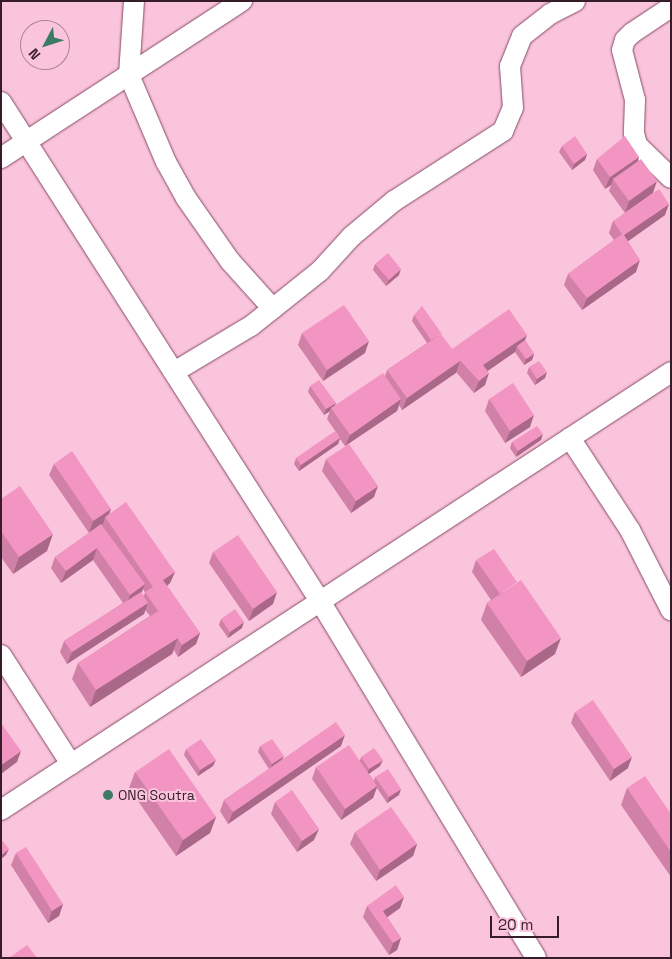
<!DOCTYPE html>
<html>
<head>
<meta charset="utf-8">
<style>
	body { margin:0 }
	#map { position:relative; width:672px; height:959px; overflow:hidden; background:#fac4dc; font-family:"Space Grotesk",sans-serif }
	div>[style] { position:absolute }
	.roads { filter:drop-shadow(0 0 1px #854b67) drop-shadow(0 0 1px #854b67) }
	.minor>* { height:20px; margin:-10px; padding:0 10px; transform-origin:10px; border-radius:10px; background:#fff }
	.wall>* { inset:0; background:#d180a7 }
	.shaded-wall>* { inset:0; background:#aa6888 }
	.building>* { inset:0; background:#f395c2 }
	.dots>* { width:14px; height:14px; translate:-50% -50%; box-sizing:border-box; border:2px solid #fac4dc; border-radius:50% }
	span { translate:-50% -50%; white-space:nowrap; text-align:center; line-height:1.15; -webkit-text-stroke:4px #fac4dc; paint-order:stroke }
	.poi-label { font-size:14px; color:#361d29 }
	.left { translate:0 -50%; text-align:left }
	.frame { position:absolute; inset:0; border:2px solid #361d29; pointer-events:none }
	.north { position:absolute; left:20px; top:20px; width:50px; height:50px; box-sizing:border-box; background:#fac4dc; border:1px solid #ac8194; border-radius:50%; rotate:230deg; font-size:14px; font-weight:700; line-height:20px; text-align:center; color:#361d29 }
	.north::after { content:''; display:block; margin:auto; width:18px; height:22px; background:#3d7a66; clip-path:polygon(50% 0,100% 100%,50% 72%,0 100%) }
	.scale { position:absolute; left:490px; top:916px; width:69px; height:22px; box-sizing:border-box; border:2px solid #361d29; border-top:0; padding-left:6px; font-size:15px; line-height:18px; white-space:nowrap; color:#361d29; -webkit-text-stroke:4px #fac4dc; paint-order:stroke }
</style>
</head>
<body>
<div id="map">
	<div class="roads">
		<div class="minor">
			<div style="left:134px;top:1px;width:74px;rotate:93.9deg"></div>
			<div style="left:129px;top:75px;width:95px;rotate:67deg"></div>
			<div style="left:166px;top:162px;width:41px;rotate:60.9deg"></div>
			<div style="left:186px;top:198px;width:77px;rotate:55.1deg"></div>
			<div style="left:230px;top:261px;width:64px;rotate:48.1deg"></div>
			<div style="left:671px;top:7px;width:47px;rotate:146.3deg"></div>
			<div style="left:632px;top:33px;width:10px;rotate:135deg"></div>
			<div style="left:625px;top:40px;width:10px;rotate:107deg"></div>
			<div style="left:622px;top:50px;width:52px;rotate:75.4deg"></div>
			<div style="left:635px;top:100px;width:33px;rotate:92deg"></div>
			<div style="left:634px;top:133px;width:12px;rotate:76deg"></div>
			<div style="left:637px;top:145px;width:47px;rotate:44.1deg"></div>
			<div style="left:1px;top:102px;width:592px;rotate:57.41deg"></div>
			<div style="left:320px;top:601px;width:417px;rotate:58.8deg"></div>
			<div style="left:1px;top:158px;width:288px;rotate:-33.1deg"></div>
			<div style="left:174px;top:372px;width:90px;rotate:-30.9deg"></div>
			<div style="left:251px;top:326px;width:88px;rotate:-38.6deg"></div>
			<div style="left:320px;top:271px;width:47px;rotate:-47.6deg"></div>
			<div style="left:352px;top:236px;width:55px;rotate:-39.8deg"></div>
			<div style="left:394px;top:201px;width:130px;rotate:-32.7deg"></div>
			<div style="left:503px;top:131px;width:25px;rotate:-67deg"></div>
			<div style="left:513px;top:108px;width:42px;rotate:-94.1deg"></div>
			<div style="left:510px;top:66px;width:32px;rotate:-68deg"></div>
			<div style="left:522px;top:36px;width:36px;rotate:-38deg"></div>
			<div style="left:550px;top:14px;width:28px;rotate:-27deg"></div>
			<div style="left:570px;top:438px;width:110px;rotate:56.9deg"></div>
			<div style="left:630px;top:530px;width:90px;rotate:62.9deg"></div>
			<div style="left:1px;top:655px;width:130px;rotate:57.3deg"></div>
			<div style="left:1px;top:810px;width:800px;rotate:-33.17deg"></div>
		</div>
	</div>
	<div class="wall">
		<div style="clip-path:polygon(562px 146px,587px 154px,585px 160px,572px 170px,559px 152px)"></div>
		<div style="clip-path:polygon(639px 157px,638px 162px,653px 193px,625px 213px,609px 191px,611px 185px,605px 189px,593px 170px,597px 159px)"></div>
		<div style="clip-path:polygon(665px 215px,628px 241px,636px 272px,582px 310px,564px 285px,568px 274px,614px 240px,609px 233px,613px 221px)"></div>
		<div style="clip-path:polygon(375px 264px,399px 275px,386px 286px,373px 270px)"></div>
		<div style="clip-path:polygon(414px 315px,452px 349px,525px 340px,534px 354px,532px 360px,524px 365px,515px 352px,487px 371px,485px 385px,474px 393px,456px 372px,402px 410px,399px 405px,397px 411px,345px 446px,340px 439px,338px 444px,299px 471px,294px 464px,296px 458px,338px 435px,327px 419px,330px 411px,324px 415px,308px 392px,310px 386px,336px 403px,334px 406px,385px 376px,387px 370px,427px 343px,412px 321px)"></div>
		<div style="clip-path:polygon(302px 333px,365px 353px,323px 381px,298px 345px)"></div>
		<div style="clip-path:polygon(529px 367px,545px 378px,535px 385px,527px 373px)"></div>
		<div style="clip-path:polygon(489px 399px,530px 427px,505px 443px,485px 411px)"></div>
		<div style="clip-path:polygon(541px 440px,516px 457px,510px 448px,512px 442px)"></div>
		<div style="clip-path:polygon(326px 459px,374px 497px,351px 513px,322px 471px)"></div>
		<div style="clip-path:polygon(evenodd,54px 464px,111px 509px,109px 514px,175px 572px,170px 583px,167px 586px,200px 633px,196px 644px,178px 657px,174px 650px,172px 654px,90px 707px,72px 679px,78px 663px,150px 616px,145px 610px,144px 614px,67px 664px,60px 652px,64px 641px,123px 603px,93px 560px,61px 583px,51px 568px,55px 557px,89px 533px,49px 475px,54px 464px,143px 589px,145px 593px,144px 596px,141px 593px,143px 589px)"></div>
		<div style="clip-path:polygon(1px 499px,47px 551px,13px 574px,1px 557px)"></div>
		<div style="clip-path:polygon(213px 552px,273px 604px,249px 621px,209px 563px)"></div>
		<div style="clip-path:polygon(476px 560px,555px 654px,521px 677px,481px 620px,487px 603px,491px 600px,472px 572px)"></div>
		<div style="clip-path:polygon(221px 619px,242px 628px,228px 638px,219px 625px)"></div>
		<div style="clip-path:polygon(575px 712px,628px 768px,610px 781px,571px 723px)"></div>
		<div style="clip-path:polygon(260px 746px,282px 760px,341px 746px,228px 824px,220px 811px,224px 800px,269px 769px,258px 752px)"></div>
		<div style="clip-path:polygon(186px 749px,213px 766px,198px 776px,184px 755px)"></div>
		<div style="clip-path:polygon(361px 757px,380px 766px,369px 774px,374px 781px,375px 777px,399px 795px,387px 803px,377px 788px,373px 798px,341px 820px,312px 779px,316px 767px,360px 761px)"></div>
		<div style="clip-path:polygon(135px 772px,216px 817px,210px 833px,176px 856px,129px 788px)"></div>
		<div style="clip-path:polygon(627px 788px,671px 814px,671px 877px,621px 805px)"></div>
		<div style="clip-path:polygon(275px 802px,314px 840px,297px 852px,271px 814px)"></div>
		<div style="clip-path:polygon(355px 832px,417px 844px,413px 856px,376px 881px,350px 844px)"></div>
		<div style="clip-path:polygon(16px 853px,63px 904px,59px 916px,48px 923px,11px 865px)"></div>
		<div style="clip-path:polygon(367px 906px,400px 908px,387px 917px,401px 938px,397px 950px,389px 955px,363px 917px)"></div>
	</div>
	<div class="shaded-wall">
		<div style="clip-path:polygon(587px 154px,585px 160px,572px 170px,574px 164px)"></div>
		<div style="clip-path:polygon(639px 157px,635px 168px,613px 179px,611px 185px,605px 189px,610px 177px)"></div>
		<div style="clip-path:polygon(657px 181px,653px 193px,625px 213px,629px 201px)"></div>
		<div style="clip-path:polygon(669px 204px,665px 215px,620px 247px,624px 235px)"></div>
		<div style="clip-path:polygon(640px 260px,636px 272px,582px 310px,587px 298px)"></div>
		<div style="clip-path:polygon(401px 269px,399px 275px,386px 286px,389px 280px)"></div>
		<div style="clip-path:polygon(527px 335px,523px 346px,517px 346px,515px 352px,479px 377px,483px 365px)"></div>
		<div style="clip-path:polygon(369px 341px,365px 353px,323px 381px,327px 370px)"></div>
		<div style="clip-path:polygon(534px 354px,532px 360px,524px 365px,526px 359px)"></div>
		<div style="clip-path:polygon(460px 361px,456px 373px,402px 410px,407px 398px)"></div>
		<div style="clip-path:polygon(547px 372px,545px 378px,535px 385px,537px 379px)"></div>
		<div style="clip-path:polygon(489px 373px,485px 385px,474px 393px,479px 381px)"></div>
		<div style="clip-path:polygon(401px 399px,397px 411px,345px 446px,350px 435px)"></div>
		<div style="clip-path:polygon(336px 403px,333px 409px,331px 408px,330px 411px,324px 415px,326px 409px)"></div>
		<div style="clip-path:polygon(534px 415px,530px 427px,505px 443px,510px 431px)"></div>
		<div style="clip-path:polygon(543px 434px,541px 440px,516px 457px,518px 451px)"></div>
		<div style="clip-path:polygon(340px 438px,338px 444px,299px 471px,301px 465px)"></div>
		<div style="clip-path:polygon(378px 486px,374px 497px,351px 513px,356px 501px)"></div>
		<div style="clip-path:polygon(111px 509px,107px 520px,105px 517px,103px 524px,89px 533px,93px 521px)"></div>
		<div style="clip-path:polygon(53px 534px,47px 551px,13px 574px,19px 557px)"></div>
		<div style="clip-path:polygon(97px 548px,93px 560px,61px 583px,66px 571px)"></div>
		<div style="clip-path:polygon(175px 572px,170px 583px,159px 592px,163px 580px)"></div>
		<div style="clip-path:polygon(145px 584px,140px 596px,126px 607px,130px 595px)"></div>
		<div style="clip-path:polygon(277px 592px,273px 604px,249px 621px,253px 609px)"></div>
		<div style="clip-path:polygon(148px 603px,144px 614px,67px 664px,72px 652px)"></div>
		<div style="clip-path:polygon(244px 622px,242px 628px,228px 638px,230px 632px)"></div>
		<div style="clip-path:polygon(200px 633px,196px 644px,178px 657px,182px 645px)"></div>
		<div style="clip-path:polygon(178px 638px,172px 654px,90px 707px,96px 690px)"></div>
		<div style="clip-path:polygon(561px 638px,555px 654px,521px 677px,527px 661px)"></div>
		<div style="clip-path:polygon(345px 735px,341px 746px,228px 824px,233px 812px)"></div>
		<div style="clip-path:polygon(21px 751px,17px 762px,1px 774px,1px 765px)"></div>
		<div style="clip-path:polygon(284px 756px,281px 762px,270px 770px,272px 764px)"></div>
		<div style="clip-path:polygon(632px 757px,628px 768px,610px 781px,614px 769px)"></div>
		<div style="clip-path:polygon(216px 760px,213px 766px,198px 776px,200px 770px)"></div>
		<div style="clip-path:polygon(383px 760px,380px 766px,367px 775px,369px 769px)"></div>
		<div style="clip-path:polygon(377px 786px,373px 798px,341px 820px,345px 809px)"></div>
		<div style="clip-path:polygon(401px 789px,399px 795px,387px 803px,389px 797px)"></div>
		<div style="clip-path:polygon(216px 817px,210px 833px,176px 856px,183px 840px)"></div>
		<div style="clip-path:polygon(319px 829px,314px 840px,297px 852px,302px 841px)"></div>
		<div style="clip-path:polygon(417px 844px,413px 856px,376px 881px,380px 870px)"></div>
		<div style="clip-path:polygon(9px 849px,6px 855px,1px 859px,1px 855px)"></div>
		<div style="clip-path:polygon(404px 897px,400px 908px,379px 923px,383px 911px)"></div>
		<div style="clip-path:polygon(63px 904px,59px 916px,48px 923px,52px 911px)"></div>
		<div style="clip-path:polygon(401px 938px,397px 950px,389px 955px,393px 943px)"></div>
	</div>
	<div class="building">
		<div style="clip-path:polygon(575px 136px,587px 154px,574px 164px,562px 146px)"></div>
		<div style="clip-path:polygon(625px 136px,639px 157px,610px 177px,597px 159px)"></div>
		<div style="clip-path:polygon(641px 159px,657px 181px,629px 201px,613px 179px)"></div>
		<div style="clip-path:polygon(659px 189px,669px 204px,624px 235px,640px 260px,587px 298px,568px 274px,622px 234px,613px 221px)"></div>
		<div style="clip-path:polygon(388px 253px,401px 269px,389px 280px,375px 264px)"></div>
		<div style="clip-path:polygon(344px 305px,369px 341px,327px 370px,302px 333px)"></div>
		<div style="clip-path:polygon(422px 306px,442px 334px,441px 334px,431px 340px,414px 315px)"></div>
		<div style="clip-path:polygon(509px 309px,527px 335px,483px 365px,489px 373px,479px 381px,458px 358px,460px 361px,407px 398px,387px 370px,441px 334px,452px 349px)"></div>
		<div style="clip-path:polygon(525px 340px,534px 354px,526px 359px,517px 346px)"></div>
		<div style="clip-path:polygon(539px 361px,547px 372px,537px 379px,529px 367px)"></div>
		<div style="clip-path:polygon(383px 373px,401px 399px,350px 435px,331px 408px)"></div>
		<div style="clip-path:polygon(319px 380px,336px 403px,326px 409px,310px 386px)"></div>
		<div style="clip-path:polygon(513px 383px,534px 415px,510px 431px,489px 399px)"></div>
		<div style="clip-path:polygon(537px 426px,543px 434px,518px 451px,512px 442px)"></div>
		<div style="clip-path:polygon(335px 431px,340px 438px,301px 465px,296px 458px)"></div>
		<div style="clip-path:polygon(349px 444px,378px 486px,356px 501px,326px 459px)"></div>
		<div style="clip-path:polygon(72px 451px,111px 509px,93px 521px,54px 464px)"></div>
		<div style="clip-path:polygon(20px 486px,53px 534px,19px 557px,1px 531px,1px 499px)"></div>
		<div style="clip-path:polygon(126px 502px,175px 572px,163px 580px,200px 633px,182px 645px,160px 610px,158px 611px,145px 592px,153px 587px,105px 517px)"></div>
		<div style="clip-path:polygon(101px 524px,145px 584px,130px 595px,97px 548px,66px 571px,55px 557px)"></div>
		<div style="clip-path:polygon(238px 535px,277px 592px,253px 609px,213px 552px)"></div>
		<div style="clip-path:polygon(494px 549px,517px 582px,500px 594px,476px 560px)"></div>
		<div style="clip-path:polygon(521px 580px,561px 638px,527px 661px,487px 603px)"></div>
		<div style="clip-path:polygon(141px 592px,148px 603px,72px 652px,64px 641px)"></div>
		<div style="clip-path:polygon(235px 609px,244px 622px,230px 632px,221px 619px)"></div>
		<div style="clip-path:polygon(160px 610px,178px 638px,96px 690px,78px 663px)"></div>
		<div style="clip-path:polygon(593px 700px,632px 757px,614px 769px,575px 712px)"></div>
		<div style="clip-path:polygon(336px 722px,345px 735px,233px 812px,224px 800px)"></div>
		<div style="clip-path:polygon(1px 723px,21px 751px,1px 765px)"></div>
		<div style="clip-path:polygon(201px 739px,216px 760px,200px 770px,186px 749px)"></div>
		<div style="clip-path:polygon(272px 739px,284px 756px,272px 764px,260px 746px)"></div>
		<div style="clip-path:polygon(349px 745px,377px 786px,345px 809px,316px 767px)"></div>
		<div style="clip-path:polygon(374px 748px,383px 760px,369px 769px,361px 757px)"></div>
		<div style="clip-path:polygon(169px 749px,216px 817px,183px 840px,135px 772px)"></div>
		<div style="clip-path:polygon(388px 769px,401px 789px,389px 797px,375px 777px)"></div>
		<div style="clip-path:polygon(645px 776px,671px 814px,671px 852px,627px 788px)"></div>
		<div style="clip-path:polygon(292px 790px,319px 829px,302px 841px,275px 802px)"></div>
		<div style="clip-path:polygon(391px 807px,417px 844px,380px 870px,355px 832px)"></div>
		<div style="clip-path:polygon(1px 839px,9px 849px,1px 855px)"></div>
		<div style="clip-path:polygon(26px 847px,63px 904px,52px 911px,16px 853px)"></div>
		<div style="clip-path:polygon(396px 885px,404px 897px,383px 911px,401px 938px,393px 943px,367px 906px)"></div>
		<div style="clip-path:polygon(27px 945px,37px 958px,9px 958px)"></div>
	</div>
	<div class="dots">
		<div style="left:108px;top:795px;background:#3d7a66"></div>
	</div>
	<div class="poi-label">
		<span class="left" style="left:118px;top:795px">ONG Soutra</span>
	</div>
	<div class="frame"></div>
	<div class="north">N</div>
	<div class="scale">20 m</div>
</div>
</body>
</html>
